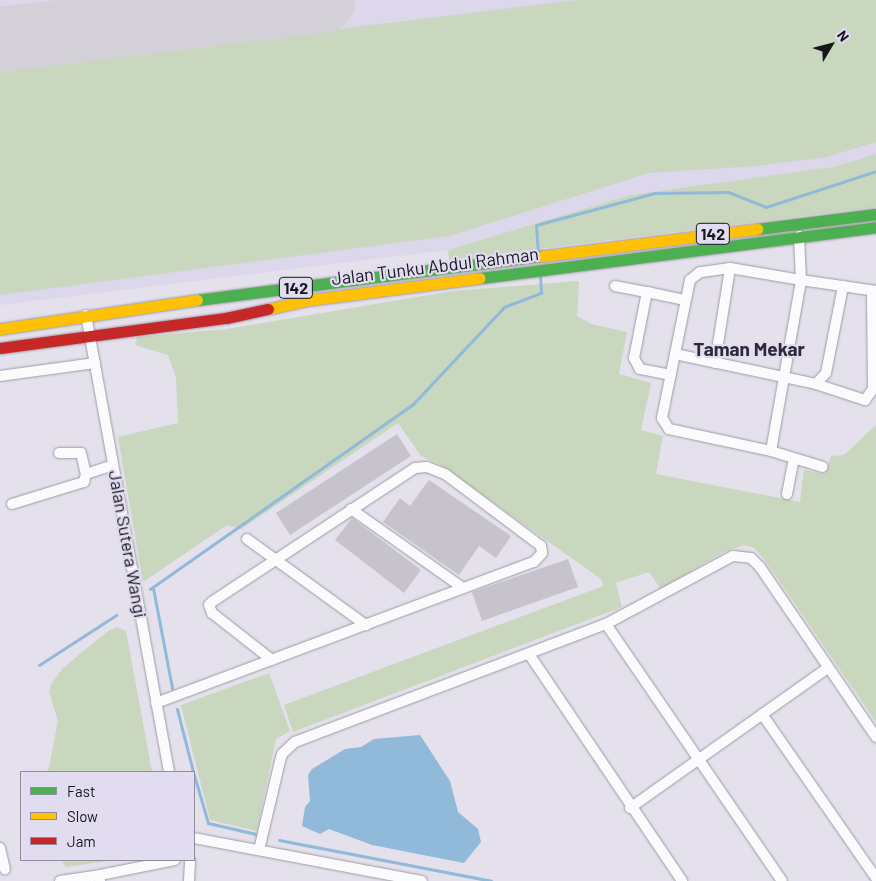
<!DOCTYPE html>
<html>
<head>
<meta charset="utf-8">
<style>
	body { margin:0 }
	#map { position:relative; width:876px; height:881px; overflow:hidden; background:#e4e0ec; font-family:Barlow,sans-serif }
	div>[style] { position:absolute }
	.built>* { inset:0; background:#dcd7eb }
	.green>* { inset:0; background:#c8d7be }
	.water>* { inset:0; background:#91b9d9 }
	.stream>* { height:3px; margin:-1.5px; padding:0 1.5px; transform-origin:1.5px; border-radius:1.5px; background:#91b9d9 }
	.runway>* { height:65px; margin:-32.5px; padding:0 32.5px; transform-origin:32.5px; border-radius:32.5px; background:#d4d0d8 }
	.building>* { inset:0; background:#c7c3cd }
	.roads { filter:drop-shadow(0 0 1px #9d9ba3) drop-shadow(0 0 1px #9d9ba3) }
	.street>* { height:10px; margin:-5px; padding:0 5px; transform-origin:5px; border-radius:5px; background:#fbfafc }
	.fast>* { height:11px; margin:-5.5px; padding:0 5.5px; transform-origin:5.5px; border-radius:5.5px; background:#4caf50 }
	.slow>* { height:11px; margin:-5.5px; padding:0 5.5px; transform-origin:5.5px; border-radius:5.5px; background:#ffc107 }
	.jam>* { height:11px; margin:-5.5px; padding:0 5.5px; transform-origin:5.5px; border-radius:5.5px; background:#c62828 }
	span { translate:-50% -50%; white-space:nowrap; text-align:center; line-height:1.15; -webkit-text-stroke:4.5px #e2dcf0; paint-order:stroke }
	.shield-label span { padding:1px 4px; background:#e2dcf0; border:1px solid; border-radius:4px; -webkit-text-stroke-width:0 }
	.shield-label { font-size:16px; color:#18161d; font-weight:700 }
	.street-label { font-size:18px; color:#18161d }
	.neighbourhood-label { font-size:19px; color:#2e2938; font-weight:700 }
	.legend { position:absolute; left:20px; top:771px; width:175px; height:90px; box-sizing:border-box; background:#e2dcf0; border:1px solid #918d9c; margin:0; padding:6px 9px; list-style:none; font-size:15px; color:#18161d }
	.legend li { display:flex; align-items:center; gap:10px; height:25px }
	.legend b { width:25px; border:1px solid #918d9c }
	.north { position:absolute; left:806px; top:20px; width:50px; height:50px; -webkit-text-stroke:4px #e2dcf0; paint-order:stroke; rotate:53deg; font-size:14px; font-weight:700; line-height:20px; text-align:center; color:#18161d }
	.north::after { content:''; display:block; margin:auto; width:18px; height:22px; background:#18161d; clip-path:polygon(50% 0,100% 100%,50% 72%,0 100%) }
</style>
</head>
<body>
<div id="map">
	<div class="built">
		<div style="clip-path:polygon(0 0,876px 0,876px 154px,833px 167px,630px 195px,448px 250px,0 305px)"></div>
	</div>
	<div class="green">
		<div style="clip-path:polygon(577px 0,876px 0,876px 142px,827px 157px,755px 166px,649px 173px,449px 236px,0 295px,0 70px)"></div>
		<div style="clip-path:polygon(876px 154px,876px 207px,449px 260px,448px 250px,630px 195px,833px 167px)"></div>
		<div style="clip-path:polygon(579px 281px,577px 316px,591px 324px,627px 332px,619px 374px,651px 383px,641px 430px,663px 436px,656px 474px,800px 502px,804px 470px,825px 474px,831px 456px,844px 455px,876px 425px,876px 722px,764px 559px,754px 548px,744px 545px,722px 553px,661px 589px,649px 572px,616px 583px,622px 607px,293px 732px,284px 705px,601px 587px,603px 584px,601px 579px,439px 464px,421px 456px,398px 423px,241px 529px,227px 525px,143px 582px,118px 437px,178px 423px,176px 377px,168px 355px,135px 345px,137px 337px,227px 329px,453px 291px)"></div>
		<div style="clip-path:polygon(117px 627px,126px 631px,152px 772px,48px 772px,58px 721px,49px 691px,52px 683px,63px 668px,108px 631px)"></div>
		<div style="clip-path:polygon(269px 673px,290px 731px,276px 739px,257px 831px,210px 820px,181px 705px)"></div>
		<div style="clip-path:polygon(61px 860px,115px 860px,66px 867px)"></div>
	</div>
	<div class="water">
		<div style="clip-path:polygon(420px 735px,450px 781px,458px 812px,478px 829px,481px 842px,464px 863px,372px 845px,329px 829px,320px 834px,302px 826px,305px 807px,310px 801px,308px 775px,312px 769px,345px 749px,361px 747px,374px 739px)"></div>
	</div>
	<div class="stream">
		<div style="left:538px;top:253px;width:28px;rotate:-94deg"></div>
		<div style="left:536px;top:225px;width:123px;rotate:-15.1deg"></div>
		<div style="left:655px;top:193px;width:73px;rotate:-0.8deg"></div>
		<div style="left:728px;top:192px;width:41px;rotate:21.5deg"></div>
		<div style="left:766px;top:207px;width:116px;rotate:-18.1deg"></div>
		<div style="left:153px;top:588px;width:102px;rotate:79.2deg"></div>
		<div style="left:150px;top:589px;width:322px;rotate:-35.1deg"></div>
		<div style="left:413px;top:404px;width:133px;rotate:-46.8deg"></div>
		<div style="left:504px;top:307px;width:40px;rotate:-21deg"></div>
		<div style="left:541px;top:293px;width:19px;rotate:-93deg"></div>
		<div style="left:39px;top:665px;width:92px;rotate:-33deg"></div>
		<div style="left:177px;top:709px;width:65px;rotate:75.7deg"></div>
		<div style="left:194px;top:775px;width:50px;rotate:73.7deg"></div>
		<div style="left:208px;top:823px;width:49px;rotate:12.9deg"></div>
		<div style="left:279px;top:840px;width:216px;rotate:10.9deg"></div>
	</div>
	<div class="runway">
		<div style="left:0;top:39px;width:325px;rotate:-6.9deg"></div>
	</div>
	<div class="building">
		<div style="clip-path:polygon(397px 434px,411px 456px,290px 535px,276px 513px)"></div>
		<div style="clip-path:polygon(429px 480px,511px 536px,496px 558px,479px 546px,459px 575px,383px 522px,400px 498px,410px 506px)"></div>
		<div style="clip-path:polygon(352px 518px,421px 570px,404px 593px,335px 540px)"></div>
		<div style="clip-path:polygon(568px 559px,578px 587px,482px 621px,472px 592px)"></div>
	</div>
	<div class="roads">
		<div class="street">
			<div style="left:799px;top:236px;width:44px;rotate:87.4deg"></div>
			<div style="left:801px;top:280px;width:76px;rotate:8.3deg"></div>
			<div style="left:615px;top:286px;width:33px;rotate:11deg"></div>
			<div style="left:86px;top:315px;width:464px;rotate:79.7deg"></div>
			<div style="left:675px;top:354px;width:144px;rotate:12deg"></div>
			<div style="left:816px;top:384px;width:52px;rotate:18.1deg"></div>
			<div style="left:865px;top:400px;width:14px;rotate:-54deg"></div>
			<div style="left:873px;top:389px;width:98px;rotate:-90.6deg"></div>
			<div style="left:715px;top:363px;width:96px;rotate:-81deg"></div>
			<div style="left:730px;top:268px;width:30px;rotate:172deg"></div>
			<div style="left:700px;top:272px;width:13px;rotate:141deg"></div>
			<div style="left:690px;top:280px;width:141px;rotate:101.5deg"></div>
			<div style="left:662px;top:418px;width:13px;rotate:58deg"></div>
			<div style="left:669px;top:429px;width:104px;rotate:12.2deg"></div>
			<div style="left:771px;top:451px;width:174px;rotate:-80deg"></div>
			<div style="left:801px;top:280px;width:72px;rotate:-170.4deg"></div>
			<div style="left:671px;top:375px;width:32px;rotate:-169deg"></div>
			<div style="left:640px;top:369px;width:13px;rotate:-119deg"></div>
			<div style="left:634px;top:358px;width:67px;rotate:-78.9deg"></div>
			<div style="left:647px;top:292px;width:39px;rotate:12deg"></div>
			<div style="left:0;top:376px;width:96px;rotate:-7.8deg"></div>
			<div style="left:816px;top:384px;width:15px;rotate:-48deg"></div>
			<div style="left:826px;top:373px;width:89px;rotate:-78.9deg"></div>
			<div style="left:771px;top:451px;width:54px;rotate:17.1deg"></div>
			<div style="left:59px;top:453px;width:22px"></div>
			<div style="left:81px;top:453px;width:22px;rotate:77deg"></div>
			<div style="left:787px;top:494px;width:36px;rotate:-79deg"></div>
			<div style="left:12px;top:504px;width:75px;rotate:-17deg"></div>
			<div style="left:84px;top:482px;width:8px;rotate:-76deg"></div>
			<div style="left:86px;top:474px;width:28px;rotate:-18deg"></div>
			<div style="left:351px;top:509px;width:137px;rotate:35.2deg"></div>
			<div style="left:247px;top:539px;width:147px;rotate:35.9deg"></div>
			<div style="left:606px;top:624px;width:311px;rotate:55.6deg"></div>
			<div style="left:529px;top:654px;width:274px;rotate:56deg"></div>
			<div style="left:156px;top:703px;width:403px;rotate:-20.5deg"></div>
			<div style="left:534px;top:562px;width:12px;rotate:-48deg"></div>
			<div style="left:542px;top:553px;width:7px;rotate:-98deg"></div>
			<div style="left:541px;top:546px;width:120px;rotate:-143.1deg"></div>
			<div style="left:445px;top:474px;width:19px;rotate:-159deg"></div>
			<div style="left:427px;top:467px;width:12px;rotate:175deg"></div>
			<div style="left:415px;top:468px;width:243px;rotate:146.6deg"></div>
			<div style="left:212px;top:602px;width:4px;rotate:135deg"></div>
			<div style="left:209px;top:605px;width:9px;rotate:69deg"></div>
			<div style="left:212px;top:613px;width:76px;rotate:38.1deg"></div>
			<div style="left:762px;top:714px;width:200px;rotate:55.2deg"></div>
			<div style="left:630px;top:808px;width:242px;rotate:-35.3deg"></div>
			<div style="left:194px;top:838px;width:232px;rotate:10.7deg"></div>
			<div style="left:0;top:848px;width:22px;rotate:77deg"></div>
			<div style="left:259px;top:850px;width:91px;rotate:-76.7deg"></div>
			<div style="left:280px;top:761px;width:7px;rotate:-74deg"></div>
			<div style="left:282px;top:754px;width:18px;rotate:-43deg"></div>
			<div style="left:295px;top:742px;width:333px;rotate:-20.8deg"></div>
			<div style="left:606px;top:624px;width:144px;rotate:-28.2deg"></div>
			<div style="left:733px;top:556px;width:18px;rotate:6deg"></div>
			<div style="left:751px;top:558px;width:13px;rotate:45deg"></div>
			<div style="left:760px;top:567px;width:206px;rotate:55.7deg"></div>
			<div style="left:60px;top:881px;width:40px;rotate:-8.5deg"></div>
			<div style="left:100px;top:881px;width:6px;rotate:-90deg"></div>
			<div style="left:100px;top:875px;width:76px;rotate:-11.3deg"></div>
			<div style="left:189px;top:881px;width:21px;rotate:-87deg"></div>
		</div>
		<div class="fast">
			<div style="left:757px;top:229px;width:120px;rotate:-7.2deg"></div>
			<div style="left:480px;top:278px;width:399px;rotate:-7.3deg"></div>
			<div style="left:197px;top:300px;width:348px;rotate:-7.3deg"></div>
		</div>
		<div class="slow">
			<div style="left:542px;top:256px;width:217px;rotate:-7.2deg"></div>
			<div style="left:268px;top:309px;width:42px;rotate:-12.4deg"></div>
			<div style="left:309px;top:300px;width:172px;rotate:-7.3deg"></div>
			<div style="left:0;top:329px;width:199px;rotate:-8.4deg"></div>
		</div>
		<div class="jam">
			<div style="left:0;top:348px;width:228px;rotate:-7.6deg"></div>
			<div style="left:226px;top:318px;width:43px;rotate:-12.1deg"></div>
		</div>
	</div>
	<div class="shield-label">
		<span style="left:713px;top:234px">142</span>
		<span style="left:296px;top:288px">142</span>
	</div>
	<div class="street-label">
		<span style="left:435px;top:266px;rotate:-7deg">Jalan Tunku Abdul Rahman</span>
		<span style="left:128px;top:544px;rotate:80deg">Jalan Sutera Wangi</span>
	</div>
	<div class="neighbourhood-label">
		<span style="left:749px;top:349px">Taman Mekar</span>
	</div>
	<ul class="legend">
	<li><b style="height:6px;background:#4caf50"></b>Fast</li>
	<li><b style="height:6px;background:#ffc107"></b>Slow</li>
	<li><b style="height:6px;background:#c62828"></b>Jam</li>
	</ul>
	<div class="north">N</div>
</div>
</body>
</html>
